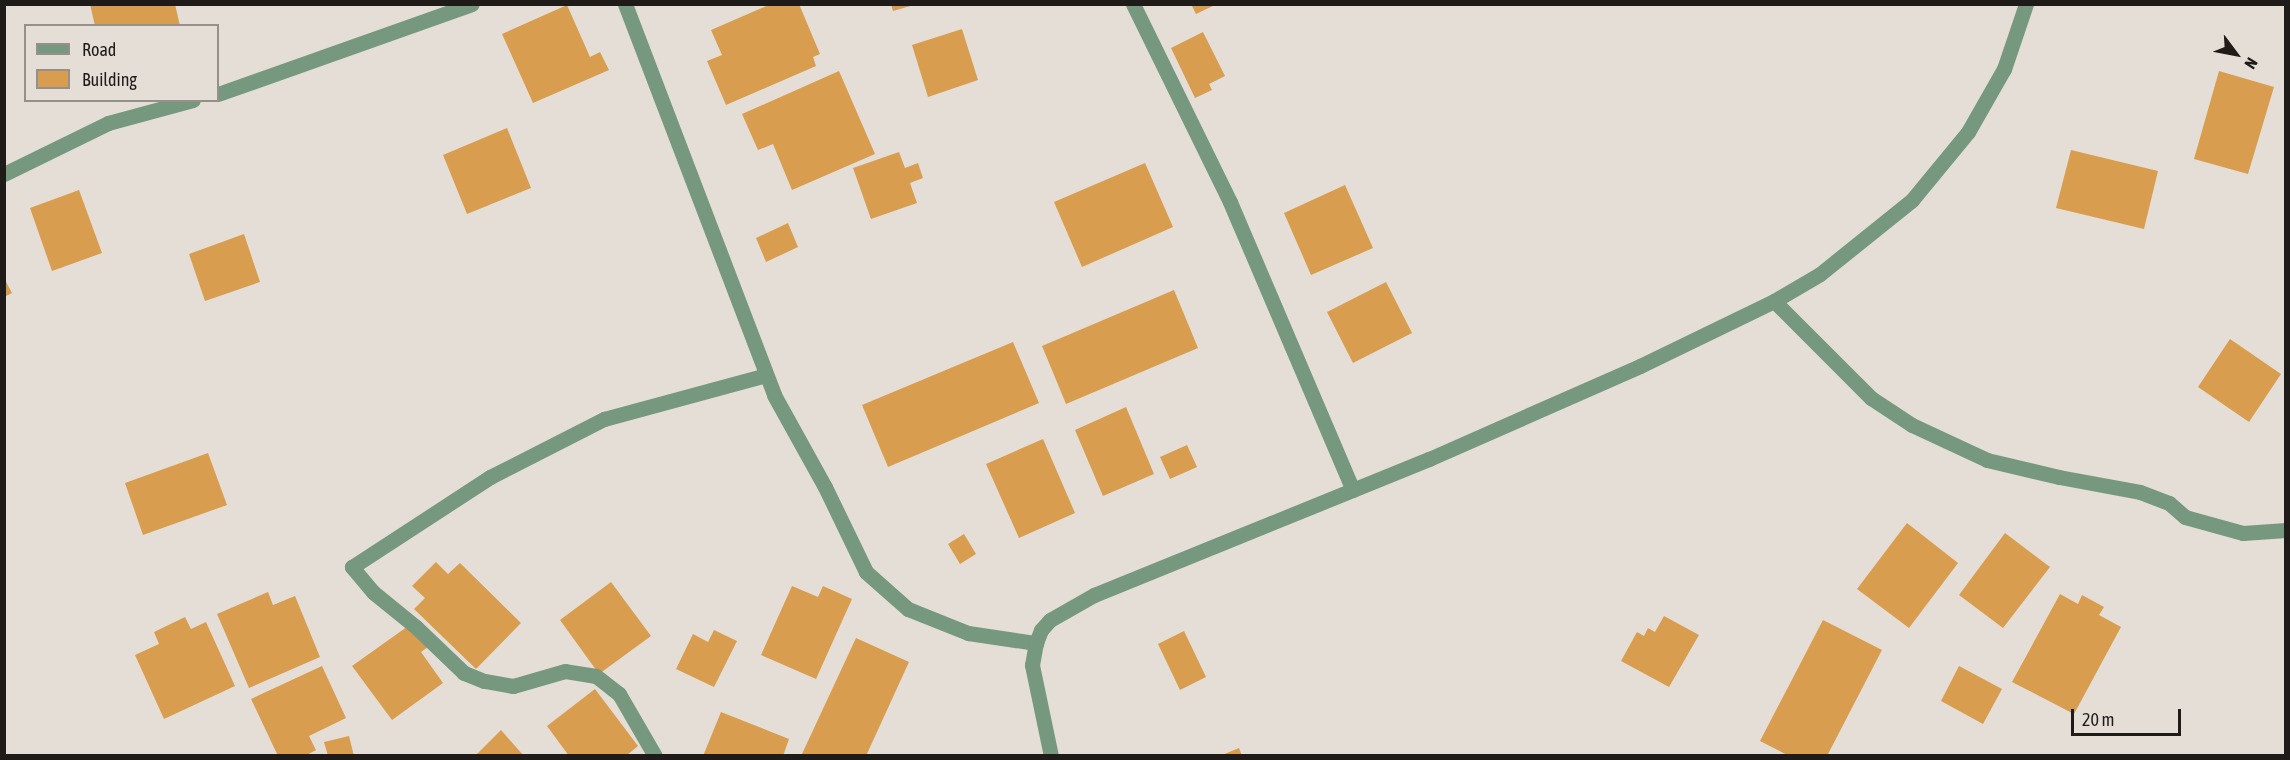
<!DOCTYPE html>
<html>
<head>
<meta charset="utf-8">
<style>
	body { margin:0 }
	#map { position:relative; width:2290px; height:760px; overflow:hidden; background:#e4ded6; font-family:"Asap Condensed",sans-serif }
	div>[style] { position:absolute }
	.building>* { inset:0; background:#d99d4f }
	.minor>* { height:15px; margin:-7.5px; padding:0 7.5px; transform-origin:7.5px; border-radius:7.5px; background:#76987e }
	span { translate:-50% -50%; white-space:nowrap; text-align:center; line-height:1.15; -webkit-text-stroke:4.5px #e4ded6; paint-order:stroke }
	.frame { position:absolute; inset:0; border:6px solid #1e1b19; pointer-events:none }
	.legend { position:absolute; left:24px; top:24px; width:195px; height:78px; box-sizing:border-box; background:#e4ded6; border:2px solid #95908a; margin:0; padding:8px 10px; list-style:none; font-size:18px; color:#1e1b19 }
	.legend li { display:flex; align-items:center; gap:12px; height:30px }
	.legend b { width:30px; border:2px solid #95908a }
	.north { position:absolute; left:2206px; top:24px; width:60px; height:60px; -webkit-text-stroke:4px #e4ded6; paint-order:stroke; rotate:122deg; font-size:16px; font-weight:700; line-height:24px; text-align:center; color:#1e1b19 }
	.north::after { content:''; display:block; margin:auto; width:21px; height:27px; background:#1e1b19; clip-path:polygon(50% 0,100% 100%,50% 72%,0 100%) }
	.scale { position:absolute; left:2071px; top:709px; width:110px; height:27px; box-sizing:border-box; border:3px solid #1e1b19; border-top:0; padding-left:8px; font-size:18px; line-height:21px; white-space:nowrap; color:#1e1b19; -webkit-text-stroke:4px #e4ded6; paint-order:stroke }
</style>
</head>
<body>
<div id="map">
	<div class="building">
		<div style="clip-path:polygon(90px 4px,175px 4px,180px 26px,95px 26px)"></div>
		<div style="clip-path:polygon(771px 4px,799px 4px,820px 54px,813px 57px,816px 66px,726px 105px,707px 61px,722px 55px,711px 30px)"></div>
		<div style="clip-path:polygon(891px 4px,914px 4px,914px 5px,893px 11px)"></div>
		<div style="clip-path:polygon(1191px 4px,1217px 4px,1196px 14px)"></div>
		<div style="clip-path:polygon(567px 5px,590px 57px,600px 52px,609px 70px,533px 103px,502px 34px)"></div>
		<div style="clip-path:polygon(962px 29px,978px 80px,928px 97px,912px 45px)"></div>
		<div style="clip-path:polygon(1203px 32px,1225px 76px,1209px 84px,1212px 90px,1195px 98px,1171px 48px)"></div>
		<div style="clip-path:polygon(839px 71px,875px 154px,792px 190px,773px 144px,758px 150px,742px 114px)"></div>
		<div style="clip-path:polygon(2219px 71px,2274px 87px,2248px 174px,2194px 159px)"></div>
		<div style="clip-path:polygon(507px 128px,531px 188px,467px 214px,443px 155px)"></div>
		<div style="clip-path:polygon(2071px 150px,2158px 171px,2144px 229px,2056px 208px)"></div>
		<div style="clip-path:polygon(899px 152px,905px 168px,918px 163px,923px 178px,910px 183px,917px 203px,871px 219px,853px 168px)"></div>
		<div style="clip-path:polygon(1145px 163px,1173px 227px,1082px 267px,1054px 202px)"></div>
		<div style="clip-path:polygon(1345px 185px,1373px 248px,1311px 275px,1284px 213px)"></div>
		<div style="clip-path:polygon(79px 190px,102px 253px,52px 271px,30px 208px)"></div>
		<div style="clip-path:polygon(788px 223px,798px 247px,766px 262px,756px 238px)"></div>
		<div style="clip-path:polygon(244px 234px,260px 282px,205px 301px,189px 254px)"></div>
		<div style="clip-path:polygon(4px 278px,12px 293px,4px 297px)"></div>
		<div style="clip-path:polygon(1386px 282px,1412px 333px,1353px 363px,1327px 312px)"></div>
		<div style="clip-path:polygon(1174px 290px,1198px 348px,1066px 404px,1042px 346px)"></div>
		<div style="clip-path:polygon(2230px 339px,2281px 374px,2249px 422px,2198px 387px)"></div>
		<div style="clip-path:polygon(1013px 342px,1039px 403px,888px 467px,862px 405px)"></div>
		<div style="clip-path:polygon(1126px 407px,1154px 474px,1103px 496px,1075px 430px)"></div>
		<div style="clip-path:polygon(1043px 439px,1075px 513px,1019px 538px,986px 464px)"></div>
		<div style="clip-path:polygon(1187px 445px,1197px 467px,1170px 479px,1160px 457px)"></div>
		<div style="clip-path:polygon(208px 453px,227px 505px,143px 535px,125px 483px)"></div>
		<div style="clip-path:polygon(1907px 523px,1958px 563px,1909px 628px,1857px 589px)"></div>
		<div style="clip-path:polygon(2005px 533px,2050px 567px,2003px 628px,1959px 595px)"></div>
		<div style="clip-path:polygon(964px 534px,976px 554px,960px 564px,948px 544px)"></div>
		<div style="clip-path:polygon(436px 562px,448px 574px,460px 563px,521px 623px,476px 669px,414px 609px,425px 598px,412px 586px)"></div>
		<div style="clip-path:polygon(611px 582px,651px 636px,599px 674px,560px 620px)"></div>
		<div style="clip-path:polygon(792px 586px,818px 597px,823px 586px,852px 599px,816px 679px,761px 655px)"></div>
		<div style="clip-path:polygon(268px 592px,273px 605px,295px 596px,320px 657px,249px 688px,217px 614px)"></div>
		<div style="clip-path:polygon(2060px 594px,2078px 604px,2082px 595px,2104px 607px,2099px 615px,2121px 627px,2074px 714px,2012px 682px)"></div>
		<div style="clip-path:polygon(1664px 616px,1699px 635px,1669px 687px,1621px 661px,1637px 632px,1644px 636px,1648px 628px,1655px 632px)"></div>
		<div style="clip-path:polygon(185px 617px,191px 629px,206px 622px,235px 686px,164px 719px,135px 655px,159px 644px,154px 632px)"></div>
		<div style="clip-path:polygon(1823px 620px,1882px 650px,1827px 756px,1789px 756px,1760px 741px)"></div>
		<div style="clip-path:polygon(411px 624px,428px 647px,421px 652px,443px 683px,392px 720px,352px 666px)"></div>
		<div style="clip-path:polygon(714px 630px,737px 641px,714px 687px,676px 669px,693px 634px,708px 642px)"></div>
		<div style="clip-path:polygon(1184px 631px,1206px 677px,1180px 690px,1158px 644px)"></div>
		<div style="clip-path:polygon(856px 638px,909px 662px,866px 756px,801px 756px)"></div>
		<div style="clip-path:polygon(322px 666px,346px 718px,309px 736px,316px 750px,305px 756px,278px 756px,251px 699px)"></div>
		<div style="clip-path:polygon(1959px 666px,2002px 689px,1983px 724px,1941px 701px)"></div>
		<div style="clip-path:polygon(595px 689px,638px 746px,626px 756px,569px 756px,547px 726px)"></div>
		<div style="clip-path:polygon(721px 712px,789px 739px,783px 756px,703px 756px)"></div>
		<div style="clip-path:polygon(501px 730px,524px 756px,475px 756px)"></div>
		<div style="clip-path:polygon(349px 736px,354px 756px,328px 756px,324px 742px)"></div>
		<div style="clip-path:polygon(1239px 748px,1242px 756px,1222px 756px,1222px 755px)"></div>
	</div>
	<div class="minor">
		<div style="left:625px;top:4px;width:418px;rotate:69.1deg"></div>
		<div style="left:774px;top:395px;width:105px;rotate:61deg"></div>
		<div style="left:825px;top:487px;width:94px;rotate:64.2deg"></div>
		<div style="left:866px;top:572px;width:56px;rotate:41.4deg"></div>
		<div style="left:908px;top:609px;width:65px;rotate:21.8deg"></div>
		<div style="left:968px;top:633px;width:69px;rotate:8.4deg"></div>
		<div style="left:1133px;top:4px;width:220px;rotate:63.9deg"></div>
		<div style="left:1230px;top:202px;width:313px;rotate:66.9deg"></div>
		<div style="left:218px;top:94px;width:269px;rotate:-19.5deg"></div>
		<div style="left:4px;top:174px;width:116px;rotate:-26.1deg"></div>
		<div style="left:108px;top:123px;width:88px;rotate:-15.1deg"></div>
		<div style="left:1774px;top:301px;width:137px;rotate:45deg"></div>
		<div style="left:1871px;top:398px;width:49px;rotate:33.4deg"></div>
		<div style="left:1912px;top:425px;width:83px;rotate:25deg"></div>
		<div style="left:1987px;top:460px;width:74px;rotate:13.3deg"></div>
		<div style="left:2059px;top:477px;width:82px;rotate:10.5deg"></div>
		<div style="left:2140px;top:492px;width:31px;rotate:21deg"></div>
		<div style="left:2169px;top:503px;width:21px;rotate:41deg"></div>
		<div style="left:2185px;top:517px;width:60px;rotate:15.4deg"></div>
		<div style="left:2243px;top:533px;width:43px;rotate:-4deg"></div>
		<div style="left:655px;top:756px;width:72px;rotate:-120.1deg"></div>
		<div style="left:619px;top:694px;width:29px;rotate:-142deg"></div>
		<div style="left:596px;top:676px;width:31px;rotate:-171deg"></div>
		<div style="left:565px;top:671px;width:54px;rotate:163.9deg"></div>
		<div style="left:513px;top:686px;width:29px;rotate:-170deg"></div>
		<div style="left:484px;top:681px;width:22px;rotate:-158deg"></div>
		<div style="left:464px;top:673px;width:66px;rotate:-136.2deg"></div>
		<div style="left:416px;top:627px;width:55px;rotate:-140.9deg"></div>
		<div style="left:373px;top:592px;width:33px;rotate:-130deg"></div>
		<div style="left:352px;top:567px;width:165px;rotate:-33.1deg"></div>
		<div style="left:490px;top:477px;width:128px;rotate:-27deg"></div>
		<div style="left:604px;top:419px;width:168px;rotate:-15.2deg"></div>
		<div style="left:1051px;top:756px;width:93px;rotate:-101.8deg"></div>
		<div style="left:1032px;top:665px;width:22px;rotate:-80deg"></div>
		<div style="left:1036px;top:643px;width:14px;rotate:-69deg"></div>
		<div style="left:1041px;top:630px;width:13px;rotate:-48deg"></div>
		<div style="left:1050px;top:620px;width:51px;rotate:-29.6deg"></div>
		<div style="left:1094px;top:595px;width:362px;rotate:-22.1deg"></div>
		<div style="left:1429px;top:459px;width:231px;rotate:-23.8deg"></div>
		<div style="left:1640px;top:366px;width:149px;rotate:-25.9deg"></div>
		<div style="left:1774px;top:301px;width:53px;rotate:-30.4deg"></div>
		<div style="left:1820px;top:274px;width:118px;rotate:-38.8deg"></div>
		<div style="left:1912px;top:200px;width:88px;rotate:-50.5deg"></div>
		<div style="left:1968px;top:132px;width:73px;rotate:-60.3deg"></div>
		<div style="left:2004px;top:69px;width:69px;rotate:-71.3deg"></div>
	</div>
	<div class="frame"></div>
	<ul class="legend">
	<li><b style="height:8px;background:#76987e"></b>Road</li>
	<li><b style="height:16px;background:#d99d4f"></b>Building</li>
	</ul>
	<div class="north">N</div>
	<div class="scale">20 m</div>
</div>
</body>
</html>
